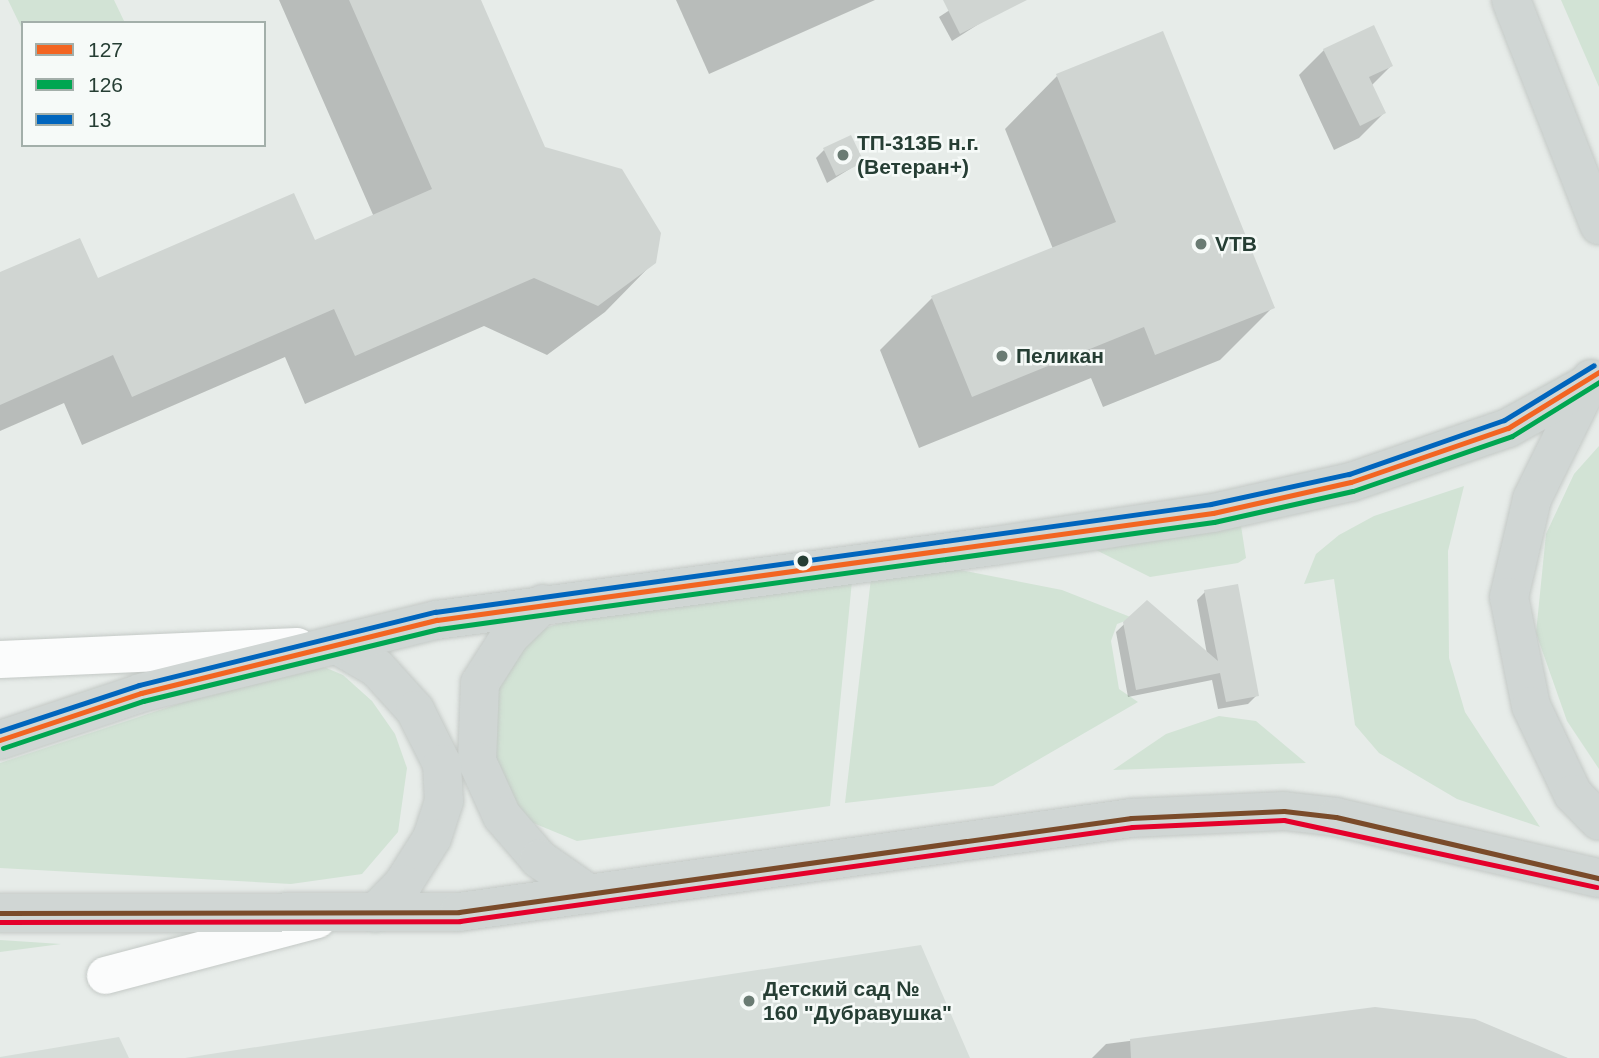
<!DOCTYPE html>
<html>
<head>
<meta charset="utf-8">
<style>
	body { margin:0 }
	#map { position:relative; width:1599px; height:1058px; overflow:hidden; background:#e7ece9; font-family:Helvetica,sans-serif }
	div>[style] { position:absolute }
	.built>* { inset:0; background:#d6ddd9 }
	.green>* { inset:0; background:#d2e3d5 }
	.shadow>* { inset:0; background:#0003 }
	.building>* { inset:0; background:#d0d5d2 }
	.roads { filter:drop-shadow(0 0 2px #c4c9c6) drop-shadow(0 0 2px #c4c9c6) }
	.minor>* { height:37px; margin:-18.5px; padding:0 18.5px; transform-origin:18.5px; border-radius:18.5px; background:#fbfcfc }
	.major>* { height:38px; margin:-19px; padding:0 19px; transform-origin:19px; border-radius:19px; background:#d0d6d4 }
	.bus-1>* { height:5px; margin:-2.5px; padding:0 2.5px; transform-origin:2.5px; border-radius:2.5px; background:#f26522 }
	.bus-2>* { height:5px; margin:-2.5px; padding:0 2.5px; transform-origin:2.5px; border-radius:2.5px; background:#00a651 }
	.bus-3>* { height:5px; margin:-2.5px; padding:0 2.5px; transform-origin:2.5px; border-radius:2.5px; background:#0065bd }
	.bus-4>* { height:5px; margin:-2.5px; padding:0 2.5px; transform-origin:2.5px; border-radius:2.5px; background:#7a4b2a }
	.bus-5>* { height:5px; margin:-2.5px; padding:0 2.5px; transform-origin:2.5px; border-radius:2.5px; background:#e4002b }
	.dots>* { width:19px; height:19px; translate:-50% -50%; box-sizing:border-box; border:4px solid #f6faf8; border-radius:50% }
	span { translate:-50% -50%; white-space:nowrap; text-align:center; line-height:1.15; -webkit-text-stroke:5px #f6faf8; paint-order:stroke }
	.poi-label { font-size:21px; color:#263e34; font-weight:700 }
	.left { translate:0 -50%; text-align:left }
	.legend { position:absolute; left:21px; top:21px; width:245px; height:126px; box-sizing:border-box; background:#f6faf8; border:2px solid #a3afaa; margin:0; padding:9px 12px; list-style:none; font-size:21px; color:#263e34 }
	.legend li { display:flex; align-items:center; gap:14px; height:35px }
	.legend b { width:35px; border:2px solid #a3afaa }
</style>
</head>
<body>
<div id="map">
	<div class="built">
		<div style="clip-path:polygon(921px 945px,970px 1058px,185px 1058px)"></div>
		<div style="clip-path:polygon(119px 1037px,129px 1058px,0 1058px,0 1057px)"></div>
	</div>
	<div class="green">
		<div style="clip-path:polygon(8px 0,114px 0,125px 23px,23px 23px,23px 31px)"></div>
		<div style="clip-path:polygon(1561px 0,1599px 0,1599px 87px)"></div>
		<div style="clip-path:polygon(1599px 446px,1599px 769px,1567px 721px,1536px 633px,1546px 534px,1574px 474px)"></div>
		<div style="clip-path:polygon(1464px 486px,1448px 551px,1449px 658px,1465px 712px,1540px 827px,1457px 799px,1379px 753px,1355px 725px,1334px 579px,1304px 584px,1316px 554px,1339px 535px,1374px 516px)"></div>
		<div style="clip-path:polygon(1241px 526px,1246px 558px,1238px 563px,1150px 577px,1096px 550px)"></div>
		<div style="clip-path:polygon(955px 569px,1062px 590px,1133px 618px,1117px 624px,1111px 641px,1119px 689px,1138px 702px,993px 786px,845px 803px,871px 578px)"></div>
		<div style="clip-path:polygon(852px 581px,830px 806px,577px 841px,526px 820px,491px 767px,485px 710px,505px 660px,545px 628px,572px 619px)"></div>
		<div style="clip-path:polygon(317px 664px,343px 675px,372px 701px,395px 734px,407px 768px,398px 832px,362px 874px,291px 884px,0 868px,0 763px,289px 667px)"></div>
		<div style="clip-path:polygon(1219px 716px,1256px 721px,1306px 763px,1113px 770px,1166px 734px)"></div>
		<div style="clip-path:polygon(0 940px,61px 944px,0 952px)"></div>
	</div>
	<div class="shadow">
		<div style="clip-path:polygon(279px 0,479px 0,544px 149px,654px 262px,605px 312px,547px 355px,484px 326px,305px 404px,285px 357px,82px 445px,64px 403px,0 431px,0 274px,97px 280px,314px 243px,374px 217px)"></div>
		<div style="clip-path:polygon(676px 0,875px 0,709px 74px)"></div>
		<div style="clip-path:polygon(965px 0,976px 0,985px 20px,952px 41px,939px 17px)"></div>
		<div style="clip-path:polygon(1324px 50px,1391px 66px,1371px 86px,1384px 113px,1359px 138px,1334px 150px,1299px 75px)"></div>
		<div style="clip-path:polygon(1057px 76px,1273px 307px,1220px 360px,1103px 407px,1091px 378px,919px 448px,880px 350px,932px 298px,1053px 249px,1005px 129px)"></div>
		<div style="clip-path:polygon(824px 150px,861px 162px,827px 183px,816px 158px)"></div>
		<div style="clip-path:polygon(1205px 592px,1257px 695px,1248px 704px,1218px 709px,1212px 680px,1128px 697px,1116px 632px,1147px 602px,1207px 654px,1197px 600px)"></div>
		<div style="clip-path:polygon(1375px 1009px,1567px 1058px,1092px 1058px,1106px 1044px)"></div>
	</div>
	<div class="building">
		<div style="clip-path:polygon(349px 0,481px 0,545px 147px,622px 169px,661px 233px,656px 263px,598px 306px,534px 278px,355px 356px,334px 309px,132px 397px,113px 355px,0 405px,0 272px,80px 238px,98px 278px,294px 193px,315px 240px,432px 189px)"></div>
		<div style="clip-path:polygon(943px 0,1027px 0,960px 34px)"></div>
		<div style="clip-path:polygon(1374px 25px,1393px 66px,1369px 77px,1386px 113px,1360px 126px,1323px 49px)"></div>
		<div style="clip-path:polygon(1163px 31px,1275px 308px,1155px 355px,1144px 327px,972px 397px,931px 296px,1116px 222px,1056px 74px)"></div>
		<div style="clip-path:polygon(851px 135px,864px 162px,836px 176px,823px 148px)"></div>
		<div style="clip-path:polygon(1238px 584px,1259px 696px,1226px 702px,1220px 673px,1136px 690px,1123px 622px,1147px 600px,1218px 661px,1204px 590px)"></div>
		<div style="clip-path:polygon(1375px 1007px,1475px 1019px,1568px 1058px,1131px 1058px,1130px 1039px)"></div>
	</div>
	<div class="roads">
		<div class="minor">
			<div style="left:0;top:659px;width:297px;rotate:-2.5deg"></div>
			<div style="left:105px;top:975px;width:219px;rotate:-14.8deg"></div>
		</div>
		<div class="major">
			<div style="left:1511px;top:0;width:242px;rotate:68.6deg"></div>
			<div style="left:1591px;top:379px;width:134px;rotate:116.2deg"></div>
			<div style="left:1532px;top:499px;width:101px;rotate:103.2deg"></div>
			<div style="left:1509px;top:597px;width:111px;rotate:78.6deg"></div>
			<div style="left:1531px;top:706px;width:98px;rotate:64.5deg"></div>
			<div style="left:1573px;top:794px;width:37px;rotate:46deg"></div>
			<div style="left:543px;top:604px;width:46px;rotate:135.9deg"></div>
			<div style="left:510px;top:636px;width:56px;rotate:122.6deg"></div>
			<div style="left:480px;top:683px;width:78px;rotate:92.2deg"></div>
			<div style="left:477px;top:761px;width:60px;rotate:65.6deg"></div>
			<div style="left:502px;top:816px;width:57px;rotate:49.3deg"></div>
			<div style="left:539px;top:859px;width:61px;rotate:35deg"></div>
			<div style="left:337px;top:645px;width:46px;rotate:29.9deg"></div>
			<div style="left:377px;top:668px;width:57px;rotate:47.9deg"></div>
			<div style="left:415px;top:710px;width:60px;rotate:63.4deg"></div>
			<div style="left:442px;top:764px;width:37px;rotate:87deg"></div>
			<div style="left:444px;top:801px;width:39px;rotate:108deg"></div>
			<div style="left:432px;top:838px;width:54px;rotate:122.2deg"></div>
			<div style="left:403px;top:884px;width:40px;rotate:134deg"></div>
			<div style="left:0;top:740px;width:149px;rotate:-18.4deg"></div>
			<div style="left:141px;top:693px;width:305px;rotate:-13.9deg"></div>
			<div style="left:437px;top:620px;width:562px;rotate:-7.57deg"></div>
			<div style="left:994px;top:546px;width:221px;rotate:-8.6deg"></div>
			<div style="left:1213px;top:513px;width:141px;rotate:-12.7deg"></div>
			<div style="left:1351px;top:482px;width:166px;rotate:-19deg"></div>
			<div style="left:1508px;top:428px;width:89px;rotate:-28.9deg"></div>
			<div style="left:0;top:913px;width:459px;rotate:-0.1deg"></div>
			<div style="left:459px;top:912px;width:679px;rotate:-7.96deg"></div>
			<div style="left:1131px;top:818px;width:153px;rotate:-2.6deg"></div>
			<div style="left:1284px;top:811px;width:52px;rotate:6.6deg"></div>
			<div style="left:1336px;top:817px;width:270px;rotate:13.1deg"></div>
		</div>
	</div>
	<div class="bus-1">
		<div style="left:0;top:740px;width:149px;rotate:-18.4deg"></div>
		<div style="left:141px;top:693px;width:305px;rotate:-13.9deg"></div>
		<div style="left:437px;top:620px;width:783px;rotate:-7.85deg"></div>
		<div style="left:1213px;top:513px;width:141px;rotate:-12.7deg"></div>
		<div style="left:1351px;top:482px;width:166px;rotate:-19deg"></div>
		<div style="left:1508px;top:428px;width:107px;rotate:-31.6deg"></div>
	</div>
	<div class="bus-2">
		<div style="left:3px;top:748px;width:148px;rotate:-18.6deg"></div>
		<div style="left:143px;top:701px;width:305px;rotate:-13.7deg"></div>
		<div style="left:439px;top:629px;width:782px;rotate:-7.86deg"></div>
		<div style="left:1214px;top:522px;width:142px;rotate:-12.6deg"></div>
		<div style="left:1353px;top:491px;width:168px;rotate:-19.1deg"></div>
		<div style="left:1512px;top:436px;width:102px;rotate:-31.8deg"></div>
	</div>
	<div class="bus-3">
		<div style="left:0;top:731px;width:146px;rotate:-18.3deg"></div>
		<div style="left:139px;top:685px;width:305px;rotate:-13.9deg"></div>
		<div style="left:435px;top:612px;width:783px;rotate:-7.92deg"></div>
		<div style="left:1211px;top:504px;width:141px;rotate:-12.3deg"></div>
		<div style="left:1349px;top:474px;width:164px;rotate:-19.2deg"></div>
		<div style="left:1504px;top:420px;width:105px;rotate:-31.4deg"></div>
	</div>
	<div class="bus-4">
		<div style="left:0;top:913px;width:459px;rotate:-0.1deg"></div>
		<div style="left:459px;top:912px;width:679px;rotate:-7.96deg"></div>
		<div style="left:1131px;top:818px;width:153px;rotate:-2.6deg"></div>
		<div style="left:1284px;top:811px;width:52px;rotate:6.6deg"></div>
		<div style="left:1336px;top:817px;width:270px;rotate:13.1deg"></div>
	</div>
	<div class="bus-5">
		<div style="left:0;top:922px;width:460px;rotate:-0.1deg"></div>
		<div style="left:460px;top:921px;width:679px;rotate:-7.96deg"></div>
		<div style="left:1132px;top:827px;width:152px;rotate:-2.6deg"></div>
		<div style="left:1284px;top:820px;width:320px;rotate:12.1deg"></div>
	</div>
	<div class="dots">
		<div style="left:843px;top:155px;background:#6a7b73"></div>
		<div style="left:1201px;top:244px;background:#6a7b73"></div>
		<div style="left:1002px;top:356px;background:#6a7b73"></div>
		<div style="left:803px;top:561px;background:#263e34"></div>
		<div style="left:749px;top:1001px;background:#6a7b73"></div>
	</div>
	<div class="poi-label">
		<span class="left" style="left:857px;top:155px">ТП-313Б н.г.<br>(Ветеран+)</span>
		<span class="left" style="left:1215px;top:244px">VTB</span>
		<span class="left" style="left:1016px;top:356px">Пеликан</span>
		<span class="left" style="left:763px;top:1001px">Детский сад №<br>160 "Дубравушка"</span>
	</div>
	<ul class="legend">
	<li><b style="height:9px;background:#f26522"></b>127</li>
	<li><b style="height:9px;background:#00a651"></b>126</li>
	<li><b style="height:9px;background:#0065bd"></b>13</li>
	</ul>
</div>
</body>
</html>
